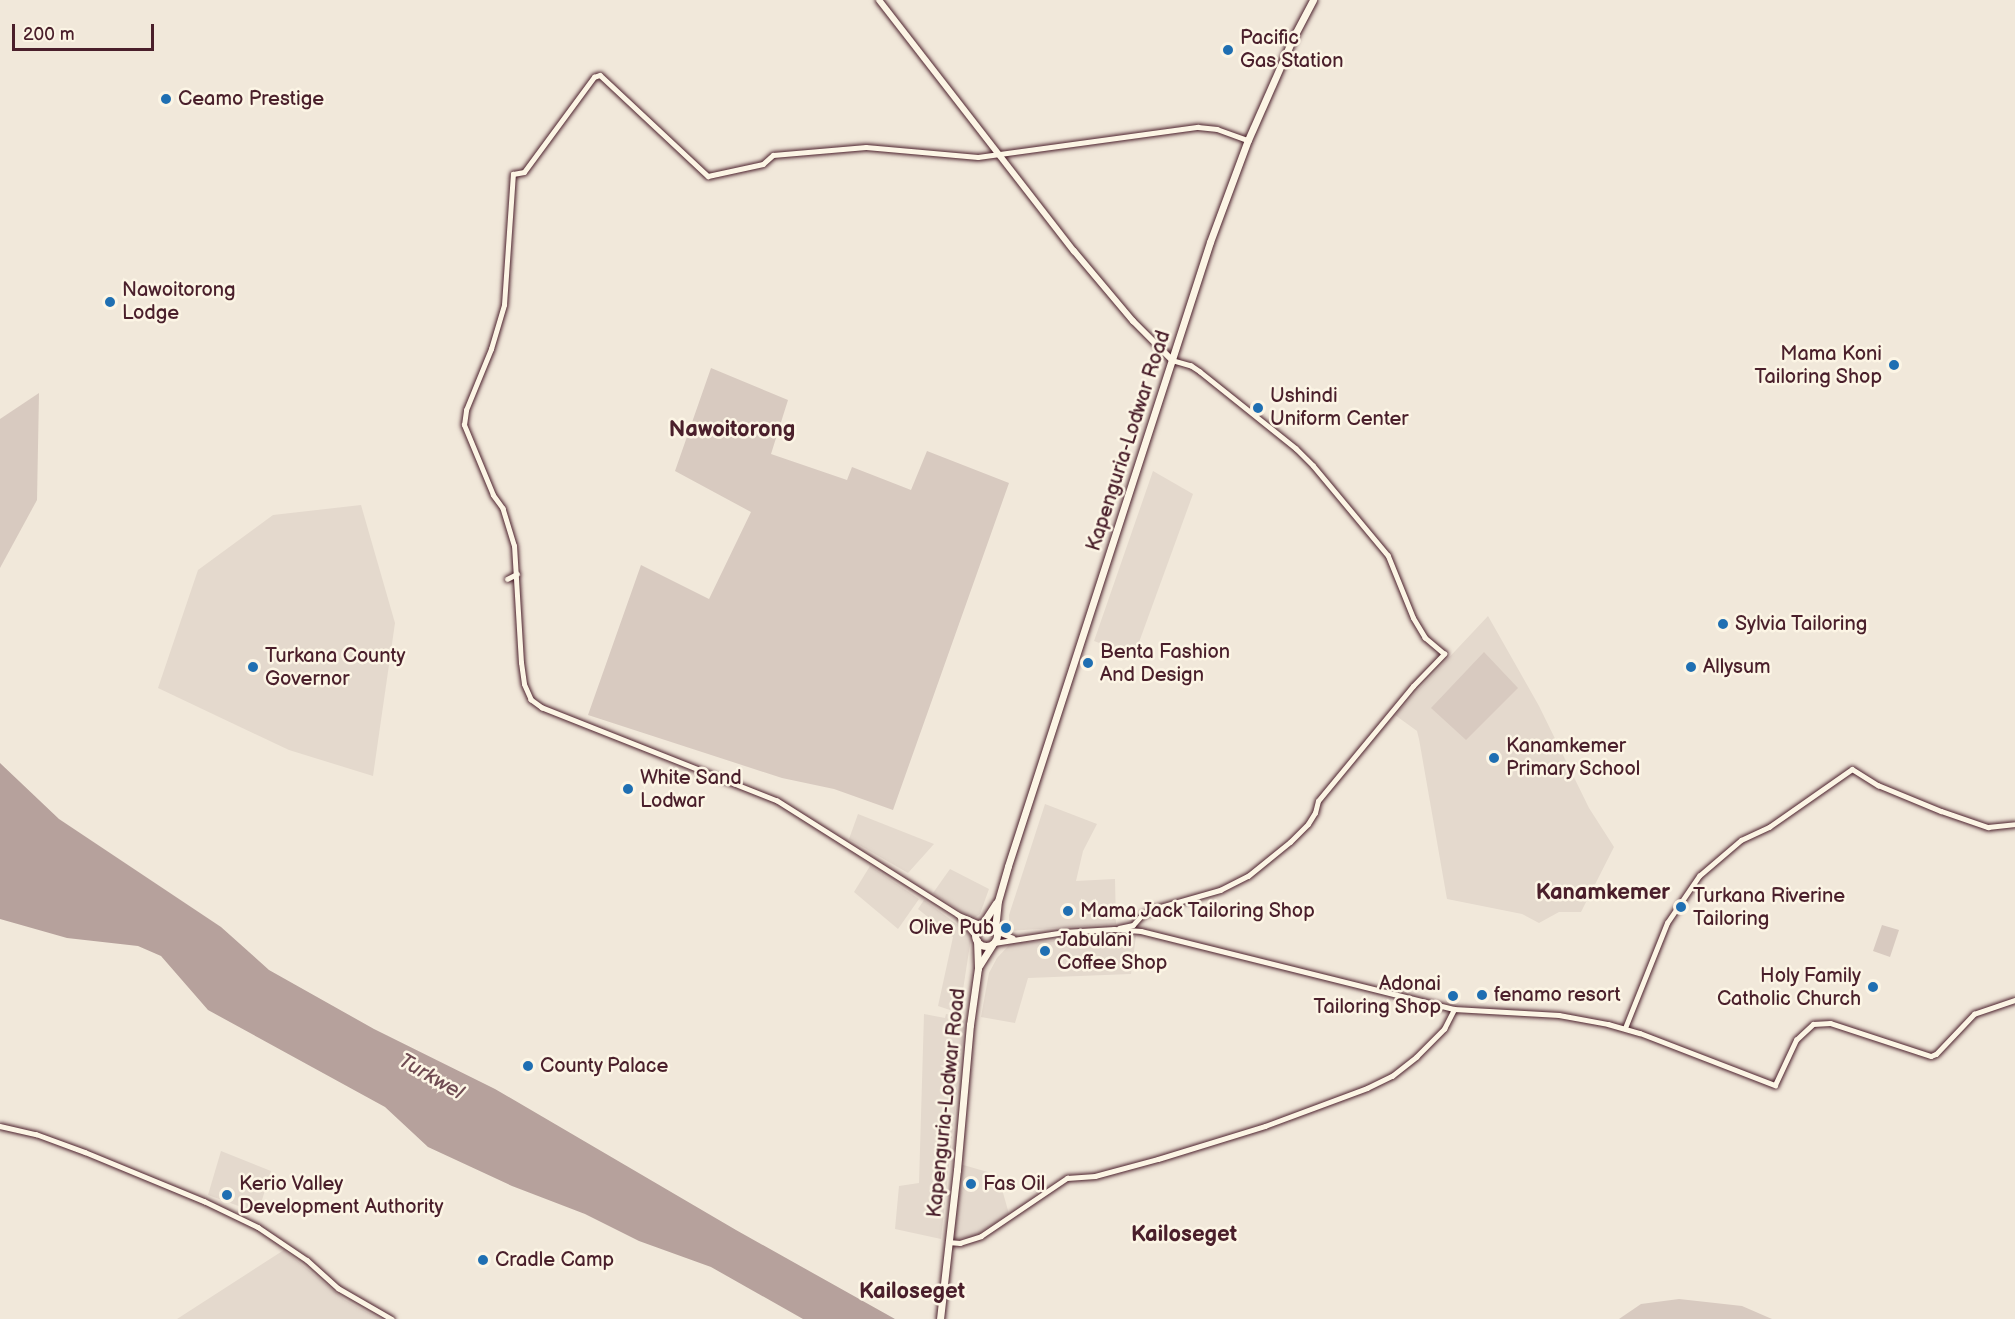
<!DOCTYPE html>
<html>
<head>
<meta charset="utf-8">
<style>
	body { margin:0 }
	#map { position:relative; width:2015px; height:1319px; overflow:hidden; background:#f1e8da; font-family:"Balsamiq Sans",sans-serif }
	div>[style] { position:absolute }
	.built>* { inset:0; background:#e4d9cd }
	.green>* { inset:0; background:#d8cac0 }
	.water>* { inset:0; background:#b6a19c }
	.roads { filter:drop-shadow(0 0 2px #4a1f2b) drop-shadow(0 0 2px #4a1f2b) }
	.minor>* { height:4.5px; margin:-2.25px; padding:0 2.25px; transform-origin:2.25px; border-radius:2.25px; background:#fcf5e5 }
	.major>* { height:6px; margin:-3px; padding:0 3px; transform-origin:3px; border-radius:3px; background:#fcf5e5 }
	.highway>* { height:7px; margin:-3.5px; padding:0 3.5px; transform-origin:3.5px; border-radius:3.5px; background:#fcf5e5 }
	.highway>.ring { margin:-3.5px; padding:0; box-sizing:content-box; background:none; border:7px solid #fcf5e5; border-radius:50% }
	.dots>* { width:16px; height:16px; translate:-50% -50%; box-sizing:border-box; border:3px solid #fcf5e5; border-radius:50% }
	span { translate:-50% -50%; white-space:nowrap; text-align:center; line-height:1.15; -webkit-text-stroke:5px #fcf5e5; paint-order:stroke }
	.poi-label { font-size:20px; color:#4a1f2b }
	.left { translate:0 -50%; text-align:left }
	.right { translate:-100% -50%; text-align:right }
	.street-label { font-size:20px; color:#4a1f2b }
	.water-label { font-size:21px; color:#704c53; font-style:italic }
	.quarter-label { font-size:22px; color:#4a1f2b; font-weight:700 }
	.scale { position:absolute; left:12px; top:24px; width:142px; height:27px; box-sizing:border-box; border:3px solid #4a1f2b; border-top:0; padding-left:8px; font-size:18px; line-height:21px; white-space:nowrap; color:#4a1f2b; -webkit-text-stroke:4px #fcf5e5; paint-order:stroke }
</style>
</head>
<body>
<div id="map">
	<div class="built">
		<div style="clip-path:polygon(1153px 471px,1193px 494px,1134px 656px,1094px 641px)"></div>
		<div style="clip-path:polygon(361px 505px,395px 623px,373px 776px,289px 750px,158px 688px,198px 570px,273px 515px)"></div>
		<div style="clip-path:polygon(1488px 616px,1539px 706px,1589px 808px,1614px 847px,1581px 912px,1559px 912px,1539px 923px,1522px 914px,1447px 899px,1419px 739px,1417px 731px,1395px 715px)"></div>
		<div style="clip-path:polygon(1045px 804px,1097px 824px,1083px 851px,1076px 881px,1115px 879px,1116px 924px,1009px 931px,1009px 915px)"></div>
		<div style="clip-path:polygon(858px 814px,934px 844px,908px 873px,849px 839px)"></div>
		<div style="clip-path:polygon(870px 866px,919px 899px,898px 929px,854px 892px)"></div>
		<div style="clip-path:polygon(950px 869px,989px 889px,980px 914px,973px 919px,933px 893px)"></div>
		<div style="clip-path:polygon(924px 900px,969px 933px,971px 938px,961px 1003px,950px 1010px,938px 1006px,953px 937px,918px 909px)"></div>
		<div style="clip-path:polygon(1136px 936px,1131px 974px,1028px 978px,1015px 1023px,981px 1017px,989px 973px,997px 958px,1011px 943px)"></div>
		<div style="clip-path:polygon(924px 1014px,945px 1018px,946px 1014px,965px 1017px,941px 1239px,895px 1229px,899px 1186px,919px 1183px)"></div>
		<div style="clip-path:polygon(221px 1151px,271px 1171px,258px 1213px,208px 1195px)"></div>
		<div style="clip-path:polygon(960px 1164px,998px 1175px,1009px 1214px,972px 1238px,951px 1239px)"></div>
		<div style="clip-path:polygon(284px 1250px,345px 1300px,380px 1319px,177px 1319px)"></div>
	</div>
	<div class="green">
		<div style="clip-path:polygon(711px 368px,788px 400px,771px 454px,847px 480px,852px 467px,911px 490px,927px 451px,1009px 483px,893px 810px,834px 789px,782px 778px,588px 715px,641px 565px,709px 599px,751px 512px,675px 471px)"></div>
		<div style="clip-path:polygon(39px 393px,37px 500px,0 568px,0 419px)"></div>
		<div style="clip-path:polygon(1484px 652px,1518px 688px,1466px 740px,1431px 708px)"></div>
		<div style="clip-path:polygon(1882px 925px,1899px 930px,1890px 957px,1873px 951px)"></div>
		<div style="clip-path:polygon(1679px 1299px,1742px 1306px,1772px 1319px,1619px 1319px,1641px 1304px)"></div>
	</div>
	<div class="water">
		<div style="clip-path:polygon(0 763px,59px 819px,221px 927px,269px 970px,374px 1029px,495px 1089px,736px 1230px,895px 1319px,803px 1319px,711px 1267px,639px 1241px,585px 1214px,512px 1186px,428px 1147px,385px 1107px,208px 1010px,161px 956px,138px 946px,67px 938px,0 919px)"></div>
	</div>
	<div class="roads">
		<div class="minor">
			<div style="left:507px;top:579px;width:11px;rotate:-27deg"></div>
			<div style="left:960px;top:917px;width:23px;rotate:50deg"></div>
			<div style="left:981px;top:925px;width:25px;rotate:-157deg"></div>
			<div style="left:958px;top:915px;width:214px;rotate:-147.8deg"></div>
			<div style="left:777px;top:801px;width:253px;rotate:-158.4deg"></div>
			<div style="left:542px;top:708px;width:14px;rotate:-144deg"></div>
			<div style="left:531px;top:700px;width:17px;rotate:-114deg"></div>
			<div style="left:524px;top:684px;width:21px;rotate:-98deg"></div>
			<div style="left:521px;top:663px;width:117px;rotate:-93.4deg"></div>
			<div style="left:514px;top:546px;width:39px;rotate:-107deg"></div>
			<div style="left:503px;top:509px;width:17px;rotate:-126deg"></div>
			<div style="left:493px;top:495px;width:76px;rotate:-112.5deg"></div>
			<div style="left:464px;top:425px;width:15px;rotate:-82deg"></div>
			<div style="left:466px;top:410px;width:66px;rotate:-67.7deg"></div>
			<div style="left:491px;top:349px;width:46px;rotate:-73.5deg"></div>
			<div style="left:504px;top:305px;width:131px;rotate:-86.1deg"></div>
			<div style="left:513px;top:174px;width:11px;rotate:-10deg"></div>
			<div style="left:524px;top:172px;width:118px;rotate:-53.6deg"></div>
			<div style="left:594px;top:77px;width:6px;rotate:-18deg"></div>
			<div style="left:600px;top:75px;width:148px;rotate:43.1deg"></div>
			<div style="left:708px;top:176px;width:56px;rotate:-12.3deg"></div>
			<div style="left:763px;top:164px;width:13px;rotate:-42deg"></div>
			<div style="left:773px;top:155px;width:93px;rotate:-4.9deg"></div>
			<div style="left:866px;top:147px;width:112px;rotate:5.1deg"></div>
			<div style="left:978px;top:157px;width:222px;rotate:-7.8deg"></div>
			<div style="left:1198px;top:127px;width:19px;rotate:6deg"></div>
			<div style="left:1217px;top:129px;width:33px;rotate:20deg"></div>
			<div style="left:1119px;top:928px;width:14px;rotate:-12deg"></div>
			<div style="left:1133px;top:925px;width:13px;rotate:-48deg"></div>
			<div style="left:1142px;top:915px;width:17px;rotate:-25deg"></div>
			<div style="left:1157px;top:908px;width:66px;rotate:-15.9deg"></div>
			<div style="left:1220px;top:890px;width:31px;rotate:-27deg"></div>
			<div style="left:1248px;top:876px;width:54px;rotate:-39deg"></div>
			<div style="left:1290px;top:842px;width:25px;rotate:-45deg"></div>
			<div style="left:1308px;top:824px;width:13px;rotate:-58deg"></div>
			<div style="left:1315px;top:813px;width:12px;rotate:-76deg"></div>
			<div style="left:1318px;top:801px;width:149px;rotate:-50.4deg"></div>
			<div style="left:1413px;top:686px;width:45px;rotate:-45.9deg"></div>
			<div style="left:1444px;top:654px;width:25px;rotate:-140deg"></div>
			<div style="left:1425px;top:638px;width:23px;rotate:-121deg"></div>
			<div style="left:1413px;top:618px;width:67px;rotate:-112deg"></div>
			<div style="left:1388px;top:556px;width:117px;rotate:-129.8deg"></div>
			<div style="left:1313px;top:466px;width:24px;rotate:-135deg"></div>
			<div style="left:1296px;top:449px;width:123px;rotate:-141.3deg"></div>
			<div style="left:1200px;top:372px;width:11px;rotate:-146deg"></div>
			<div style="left:1191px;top:366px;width:19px;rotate:-164deg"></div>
			<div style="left:996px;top:931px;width:18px;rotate:22deg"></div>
			<div style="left:994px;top:943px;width:71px;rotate:-8.9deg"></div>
			<div style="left:1064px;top:932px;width:50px;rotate:-3.4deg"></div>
			<div style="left:1114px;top:929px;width:27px;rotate:4deg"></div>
			<div style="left:1141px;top:931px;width:323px;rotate:14deg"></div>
			<div style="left:1454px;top:1009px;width:105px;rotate:3.3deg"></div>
			<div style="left:1559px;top:1015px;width:50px;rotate:10.4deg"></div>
			<div style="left:1608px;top:1024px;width:33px;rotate:16deg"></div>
			<div style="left:1640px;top:1033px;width:145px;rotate:21.1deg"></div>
			<div style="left:1775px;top:1085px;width:50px;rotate:-65deg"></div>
			<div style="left:1796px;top:1040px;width:23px;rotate:-43deg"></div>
			<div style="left:1813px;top:1024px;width:17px;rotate:-3deg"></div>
			<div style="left:1830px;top:1023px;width:106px;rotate:18.1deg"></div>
			<div style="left:1931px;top:1056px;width:5px;rotate:-22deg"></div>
			<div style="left:1936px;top:1054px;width:55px;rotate:-46.5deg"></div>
			<div style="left:1974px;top:1014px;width:43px;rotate:-18.9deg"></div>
			<div style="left:1625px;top:1028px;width:113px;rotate:-68.2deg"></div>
			<div style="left:1667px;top:923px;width:57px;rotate:-55.8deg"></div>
			<div style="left:1699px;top:876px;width:55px;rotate:-40.6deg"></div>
			<div style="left:1741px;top:840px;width:31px;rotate:-25deg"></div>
			<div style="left:1769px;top:827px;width:101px;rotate:-34.9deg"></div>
			<div style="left:1852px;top:769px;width:31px;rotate:32deg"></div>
			<div style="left:1878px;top:785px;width:68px;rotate:22.4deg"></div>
			<div style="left:1941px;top:811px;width:50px;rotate:18.8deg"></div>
			<div style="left:1988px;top:827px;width:27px;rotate:-6deg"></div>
			<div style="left:0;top:1126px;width:37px;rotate:13deg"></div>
			<div style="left:36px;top:1134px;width:52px;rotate:20.2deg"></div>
			<div style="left:85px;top:1152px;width:129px;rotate:22.4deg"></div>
			<div style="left:204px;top:1201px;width:60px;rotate:25.7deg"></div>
			<div style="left:258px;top:1227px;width:59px;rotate:34deg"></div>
			<div style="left:307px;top:1260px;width:42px;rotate:42.1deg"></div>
			<div style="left:338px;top:1288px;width:62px;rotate:29.9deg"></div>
			<div style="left:948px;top:1242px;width:12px;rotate:5deg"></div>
			<div style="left:960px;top:1243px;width:22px;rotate:-18deg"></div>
			<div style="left:981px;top:1236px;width:104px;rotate:-34deg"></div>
			<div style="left:1067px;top:1178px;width:28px;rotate:-4deg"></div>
			<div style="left:1095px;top:1176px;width:65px;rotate:-15.1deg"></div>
			<div style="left:1158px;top:1159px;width:112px;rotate:-17.1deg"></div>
			<div style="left:1265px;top:1126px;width:109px;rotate:-20.4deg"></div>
			<div style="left:1367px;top:1088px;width:28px;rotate:-26deg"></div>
			<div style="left:1392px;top:1076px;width:31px;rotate:-38deg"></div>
			<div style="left:1416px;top:1057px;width:40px;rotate:-45deg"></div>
			<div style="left:1444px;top:1029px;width:22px;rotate:-63deg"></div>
		</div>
		<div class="major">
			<div style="left:879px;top:0;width:318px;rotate:52.2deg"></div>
			<div style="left:1074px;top:251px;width:92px;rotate:49.9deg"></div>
			<div style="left:1133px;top:321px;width:57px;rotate:45deg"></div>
		</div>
		<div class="highway">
			<div style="left:983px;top:923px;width:24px;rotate:-57deg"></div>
			<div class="ring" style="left:975px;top:924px;width:15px;height:15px"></div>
			<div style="left:995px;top:929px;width:28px;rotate:-84deg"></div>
			<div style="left:998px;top:901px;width:36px;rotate:-74deg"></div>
			<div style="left:1008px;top:866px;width:656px;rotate:-72.06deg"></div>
			<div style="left:1210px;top:242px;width:109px;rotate:-69.6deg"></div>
			<div style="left:1248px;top:140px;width:111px;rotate:-66.2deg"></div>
			<div style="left:1293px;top:38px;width:43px;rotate:-62.2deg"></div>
			<div style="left:979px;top:966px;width:25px;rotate:-58deg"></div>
			<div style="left:940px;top:1319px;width:150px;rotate:-83.5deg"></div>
			<div style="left:957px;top:1170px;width:146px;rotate:-84.9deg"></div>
			<div style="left:970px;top:1025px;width:58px;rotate:-82deg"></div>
			<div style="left:978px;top:968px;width:27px;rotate:-92deg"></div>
		</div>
	</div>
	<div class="dots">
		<div style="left:1228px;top:50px;background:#1f6fb2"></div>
		<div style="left:166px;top:99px;background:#1f6fb2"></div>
		<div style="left:110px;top:302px;background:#1f6fb2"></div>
		<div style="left:1894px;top:365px;background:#1f6fb2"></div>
		<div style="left:1258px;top:408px;background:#1f6fb2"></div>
		<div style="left:1723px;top:624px;background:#1f6fb2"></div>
		<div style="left:1088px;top:663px;background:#1f6fb2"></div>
		<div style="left:253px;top:667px;background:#1f6fb2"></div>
		<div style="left:1691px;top:667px;background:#1f6fb2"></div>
		<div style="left:1494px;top:758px;background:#1f6fb2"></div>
		<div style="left:628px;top:789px;background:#1f6fb2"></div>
		<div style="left:1681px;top:907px;background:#1f6fb2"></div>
		<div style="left:1068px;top:911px;background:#1f6fb2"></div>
		<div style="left:1006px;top:928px;background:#1f6fb2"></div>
		<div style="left:1045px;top:951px;background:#1f6fb2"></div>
		<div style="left:1873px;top:987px;background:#1f6fb2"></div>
		<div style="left:1482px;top:995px;background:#1f6fb2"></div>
		<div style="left:1453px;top:996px;background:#1f6fb2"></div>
		<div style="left:528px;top:1066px;background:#1f6fb2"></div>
		<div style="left:971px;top:1184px;background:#1f6fb2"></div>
		<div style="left:227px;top:1195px;background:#1f6fb2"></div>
		<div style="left:483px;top:1260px;background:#1f6fb2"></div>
	</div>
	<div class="poi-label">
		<span class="left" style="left:1240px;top:50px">Pacific<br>Gas Station</span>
		<span class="left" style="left:178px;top:99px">Ceamo Prestige</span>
		<span class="left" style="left:122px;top:302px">Nawoitorong<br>Lodge</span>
		<span class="right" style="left:1882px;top:366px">Mama Koni<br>Tailoring Shop</span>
		<span class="left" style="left:1270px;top:408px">Ushindi<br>Uniform Center</span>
		<span class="left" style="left:1735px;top:624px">Sylvia Tailoring</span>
		<span class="left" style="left:1100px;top:664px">Benta Fashion<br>And Design</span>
		<span class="left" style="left:265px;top:668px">Turkana County<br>Governor</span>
		<span class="left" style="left:1703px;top:667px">Allysum</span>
		<span class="left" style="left:1506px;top:758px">Kanamkemer<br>Primary School</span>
		<span class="left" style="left:640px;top:790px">White Sand<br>Lodwar</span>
		<span class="left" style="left:1693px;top:908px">Turkana Riverine<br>Tailoring</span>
		<span class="left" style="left:1080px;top:911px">Mama Jack Tailoring Shop</span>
		<span class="right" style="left:994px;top:928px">Olive Pub</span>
		<span class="left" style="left:1057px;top:952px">Jabulani<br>Coffee Shop</span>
		<span class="right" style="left:1861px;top:988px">Holy Family<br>Catholic Church</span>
		<span class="right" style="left:1441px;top:996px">Adonai<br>Tailoring Shop</span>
		<span class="left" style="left:1494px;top:995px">fenamo resort</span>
		<span class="left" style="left:540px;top:1066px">County Palace</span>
		<span class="left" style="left:239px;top:1196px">Kerio Valley<br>Development Authority</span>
		<span class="left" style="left:983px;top:1184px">Fas Oil</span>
		<span class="left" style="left:495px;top:1260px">Cradle Camp</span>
	</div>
	<div class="street-label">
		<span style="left:1129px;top:441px;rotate:-72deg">Kapenguria-Lodwar Road</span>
		<span style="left:947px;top:1103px;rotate:-84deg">Kapenguria-Lodwar Road</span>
	</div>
	<div class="water-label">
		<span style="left:431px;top:1077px;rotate:30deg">Turkwel</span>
	</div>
	<div class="quarter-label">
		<span style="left:732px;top:430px">Nawoitorong</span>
		<span style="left:1603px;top:893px">Kanamkemer</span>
		<span style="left:1184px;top:1235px">Kailoseget</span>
		<span style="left:912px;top:1292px">Kailoseget</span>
	</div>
	<div class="scale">200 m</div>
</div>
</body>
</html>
